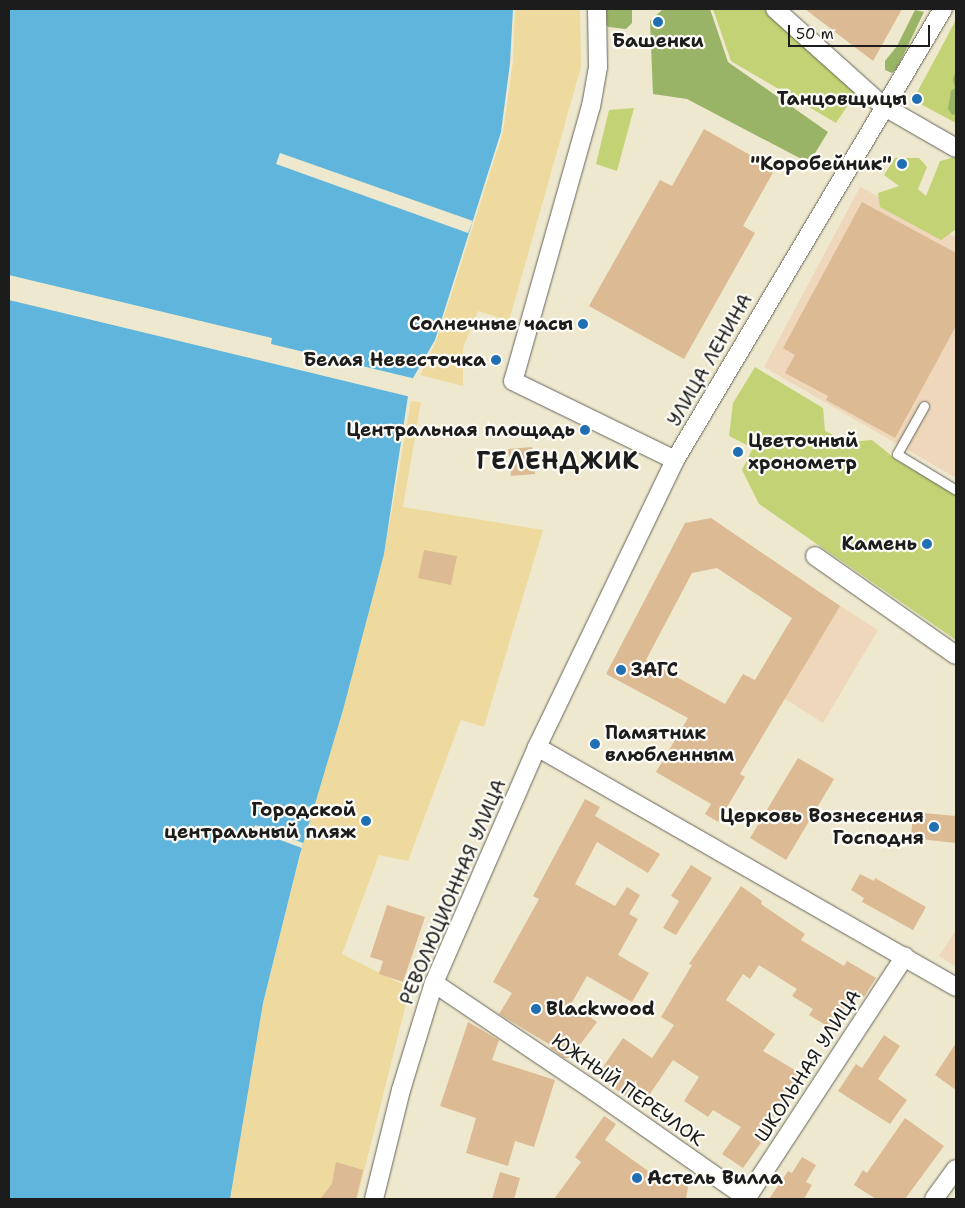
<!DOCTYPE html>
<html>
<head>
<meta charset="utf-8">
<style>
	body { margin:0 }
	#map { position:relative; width:965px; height:1208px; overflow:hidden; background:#eee9ce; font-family:"Shantell Sans",sans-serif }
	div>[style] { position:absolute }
	.built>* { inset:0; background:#eed7bb }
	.green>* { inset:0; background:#c2d274 }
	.forest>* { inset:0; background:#99b466 }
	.sand>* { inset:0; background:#eeda9e }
	.water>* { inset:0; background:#5fb5db }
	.pier>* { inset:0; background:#eee9ce }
	.building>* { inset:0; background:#dcba93 }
	.roads { filter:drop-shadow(0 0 1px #66645a) drop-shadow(0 0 1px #66645a) }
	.lane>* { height:9px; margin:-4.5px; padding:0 4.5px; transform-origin:4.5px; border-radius:4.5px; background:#fff }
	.street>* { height:18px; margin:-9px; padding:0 9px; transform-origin:9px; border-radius:9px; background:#fff }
	.dots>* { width:14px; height:14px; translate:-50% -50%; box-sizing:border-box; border:2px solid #fdfcf7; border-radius:50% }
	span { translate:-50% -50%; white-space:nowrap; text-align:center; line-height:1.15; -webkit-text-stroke:4.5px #fdfcf7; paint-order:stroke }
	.poi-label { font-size:19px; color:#1c1c1c; font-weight:700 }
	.right { translate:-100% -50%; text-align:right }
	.left { translate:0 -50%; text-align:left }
	.street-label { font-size:19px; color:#1c1c1c }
	.district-label { font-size:24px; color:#1c1c1c; font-weight:700; letter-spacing:1px }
	.frame { position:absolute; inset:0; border:10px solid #1c1c1c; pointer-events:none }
	.scale { position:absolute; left:788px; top:25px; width:142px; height:22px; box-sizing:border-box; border:2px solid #1c1c1c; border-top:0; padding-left:6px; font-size:15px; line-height:18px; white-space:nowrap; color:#1c1c1c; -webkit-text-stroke:4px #fdfcf7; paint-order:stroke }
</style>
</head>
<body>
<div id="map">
	<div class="built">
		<div style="clip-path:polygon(860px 187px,956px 237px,956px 478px,764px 367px)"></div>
		<div style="clip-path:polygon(811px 587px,878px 630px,823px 723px,755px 680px)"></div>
		<div style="clip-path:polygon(956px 930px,956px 967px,939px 956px)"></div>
	</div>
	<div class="green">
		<div style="clip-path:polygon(713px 9px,765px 9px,858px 90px,836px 123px,731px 61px)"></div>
		<div style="clip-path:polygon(956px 20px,956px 123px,913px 100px)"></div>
		<div style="clip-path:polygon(634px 108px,617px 171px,596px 164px,609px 110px)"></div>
		<div style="clip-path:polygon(956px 157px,956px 229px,941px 240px,880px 207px,878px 193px,899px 186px,884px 175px,895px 158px,919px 158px,927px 167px,918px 189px,926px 196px,940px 161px)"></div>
		<div style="clip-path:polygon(755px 367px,823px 408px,825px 431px,849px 442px,872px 440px,898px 461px,956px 495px,956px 640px,759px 504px,742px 470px,753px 448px,729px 436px,733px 403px)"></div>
	</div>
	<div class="forest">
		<div style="clip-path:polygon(590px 9px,632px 9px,632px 23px,626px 29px,609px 27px,595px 20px)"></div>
		<div style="clip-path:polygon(663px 9px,710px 9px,728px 62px,828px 132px,809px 163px,687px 99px,653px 94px,650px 21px)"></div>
		<div style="clip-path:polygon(915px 10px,924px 12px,897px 68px,892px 73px,885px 70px,885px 61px,897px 46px)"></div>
		<div style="clip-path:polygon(956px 71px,956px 114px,952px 115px,948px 109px,951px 91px,955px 88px,953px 79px)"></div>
	</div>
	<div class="sand">
		<div style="clip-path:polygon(515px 9px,580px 9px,581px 67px,509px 321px,478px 311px,463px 348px,463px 386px,420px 375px,437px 339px,503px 132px,513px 61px)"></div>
		<div style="clip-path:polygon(411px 401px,421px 402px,403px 507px,543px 530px,484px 727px,461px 720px,408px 861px,379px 855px,342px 954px,410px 988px,357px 1199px,230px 1199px,263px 1003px,302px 848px,384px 554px)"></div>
	</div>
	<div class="water">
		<div style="clip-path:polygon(9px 9px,513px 9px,510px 63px,501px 132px,435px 340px,413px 378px,408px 396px,384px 554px,343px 710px,300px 854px,263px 1003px,230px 1199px,9px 1199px)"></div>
	</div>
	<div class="pier">
		<div style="clip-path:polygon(280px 153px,473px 221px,468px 233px,276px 164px)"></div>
		<div style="clip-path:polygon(9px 275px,272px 338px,271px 344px,416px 379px,411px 397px,9px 300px)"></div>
		<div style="clip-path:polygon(255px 825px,303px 843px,302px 848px,253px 830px)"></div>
	</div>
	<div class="building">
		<div style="clip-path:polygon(805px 9px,902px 9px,873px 61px)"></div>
		<div style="clip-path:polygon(704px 129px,775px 169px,743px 226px,755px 233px,684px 359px,589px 306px,660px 180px,672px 186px)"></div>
		<div style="clip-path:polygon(862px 202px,956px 253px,956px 326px,895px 438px,826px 400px,828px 396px,785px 373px,795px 355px,783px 348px)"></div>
		<div style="clip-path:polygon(532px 447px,535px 474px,511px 476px,508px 449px)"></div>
		<div style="clip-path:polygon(evenodd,711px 518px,840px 606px,740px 774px,745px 777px,718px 822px,705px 814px,711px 804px,656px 772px,688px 718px,606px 674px,685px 523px,711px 518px,717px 568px,792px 618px,755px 680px,743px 674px,725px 704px,646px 660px,692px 573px,717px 568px)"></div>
		<div style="clip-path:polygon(424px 550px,457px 556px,451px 585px,418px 578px)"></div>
		<div style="clip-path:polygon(798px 758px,834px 779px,786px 860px,750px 838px)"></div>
		<div style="clip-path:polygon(585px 799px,600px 807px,595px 816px,660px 854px,648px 873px,597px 842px,575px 884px,615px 906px,627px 887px,640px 895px,629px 914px,638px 919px,618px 955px,649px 973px,632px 1002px,587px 976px,571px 1004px,597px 1022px,570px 1058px,564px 1058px,550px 1048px,552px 1046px,499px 1014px,512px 993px,493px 982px,539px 899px,533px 896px)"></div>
		<div style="clip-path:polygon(913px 812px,956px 816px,956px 843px,911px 838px)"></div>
		<div style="clip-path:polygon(691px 865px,712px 878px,676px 935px,663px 928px,679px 901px,671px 896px)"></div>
		<div style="clip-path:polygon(860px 874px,874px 881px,875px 878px,926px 907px,913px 930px,862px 902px,864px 898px,851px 890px)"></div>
		<div style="clip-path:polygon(741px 886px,762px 901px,761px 904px,805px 934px,801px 940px,844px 966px,847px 961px,876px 978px,864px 997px,855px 991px,832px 1029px,809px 1015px,813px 1009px,792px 996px,797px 989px,759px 965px,750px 979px,743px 974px,726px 1000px,775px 1034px,763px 1051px,800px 1073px,769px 1124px,772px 1125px,763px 1140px,743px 1168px,722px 1154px,741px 1127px,713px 1110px,708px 1117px,684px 1101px,699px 1077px,673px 1060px,641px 1107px,597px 1076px,623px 1038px,652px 1058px,674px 1025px,661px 1017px,692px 965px,689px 964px)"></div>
		<div style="clip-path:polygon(387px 905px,425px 917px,403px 982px,379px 974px,383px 961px,370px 957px)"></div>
		<div style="clip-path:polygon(468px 1022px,499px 1040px,492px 1060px,555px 1080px,534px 1147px,515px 1141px,508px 1166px,466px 1153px,476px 1118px,440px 1106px)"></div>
		<div style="clip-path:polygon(884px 1035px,900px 1046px,878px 1079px,907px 1100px,890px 1124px,838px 1091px,856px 1064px,862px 1068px)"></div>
		<div style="clip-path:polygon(956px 1043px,956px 1090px,935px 1075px)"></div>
		<div style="clip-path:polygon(604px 1116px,616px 1124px,605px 1140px,658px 1178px,670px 1174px,682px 1177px,688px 1187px,686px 1199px,554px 1199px,581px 1162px,575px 1157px)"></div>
		<div style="clip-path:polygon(905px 1118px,944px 1146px,905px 1199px,876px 1199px,854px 1185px,863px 1170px,867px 1173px)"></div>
		<div style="clip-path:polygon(802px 1157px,816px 1165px,806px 1182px,812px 1185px,804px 1199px,769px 1199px,788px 1171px,792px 1173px)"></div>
		<div style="clip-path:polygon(336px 1162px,363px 1170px,356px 1199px,320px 1199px,332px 1184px)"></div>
		<div style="clip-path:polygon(500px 1172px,520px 1178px,514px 1199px,492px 1199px)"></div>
	</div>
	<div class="roads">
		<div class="lane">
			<div style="left:924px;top:406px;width:55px;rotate:119.4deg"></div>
			<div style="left:897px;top:454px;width:69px;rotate:31.4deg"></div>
		</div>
		<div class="street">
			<div style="left:597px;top:9px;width:58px;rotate:89deg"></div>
			<div style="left:598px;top:67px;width:40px;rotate:100deg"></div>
			<div style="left:591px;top:106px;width:286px;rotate:105.8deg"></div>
			<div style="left:513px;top:381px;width:180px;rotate:26deg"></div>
			<div style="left:775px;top:9px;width:145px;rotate:41.9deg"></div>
			<div style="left:883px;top:106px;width:84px;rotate:29.9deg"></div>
			<div style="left:815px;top:556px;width:172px;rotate:35.1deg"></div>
			<div style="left:537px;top:747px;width:483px;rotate:29.8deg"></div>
			<div style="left:434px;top:983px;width:193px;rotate:34deg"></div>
			<div style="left:594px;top:1091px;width:187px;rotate:35deg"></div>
			<div style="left:374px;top:1199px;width:112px;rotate:-76.1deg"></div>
			<div style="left:401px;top:1090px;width:112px;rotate:-72.9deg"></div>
			<div style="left:434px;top:983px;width:257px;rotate:-66.4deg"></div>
			<div style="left:537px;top:747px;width:318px;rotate:-64.3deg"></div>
			<div style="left:675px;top:460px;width:525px;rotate:-59.28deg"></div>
			<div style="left:746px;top:1199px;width:290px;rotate:-56.8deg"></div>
			<div style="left:934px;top:1199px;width:37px;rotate:-54deg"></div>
		</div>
	</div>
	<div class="dots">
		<div style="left:658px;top:22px;background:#1f6fb2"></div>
		<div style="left:917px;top:99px;background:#1f6fb2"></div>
		<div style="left:902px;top:164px;background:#1f6fb2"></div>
		<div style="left:583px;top:324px;background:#1f6fb2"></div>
		<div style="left:496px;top:360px;background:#1f6fb2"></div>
		<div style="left:585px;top:430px;background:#1f6fb2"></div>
		<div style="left:738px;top:452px;background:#1f6fb2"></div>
		<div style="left:927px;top:544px;background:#1f6fb2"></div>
		<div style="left:621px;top:670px;background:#1f6fb2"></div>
		<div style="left:595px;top:744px;background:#1f6fb2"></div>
		<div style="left:366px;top:821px;background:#1f6fb2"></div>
		<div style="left:934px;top:827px;background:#1f6fb2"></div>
		<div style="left:536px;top:1009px;background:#1f6fb2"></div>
		<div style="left:637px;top:1178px;background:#1f6fb2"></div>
	</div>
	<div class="poi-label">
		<span style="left:658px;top:41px">Башенки</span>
		<span class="right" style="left:907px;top:99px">Танцовщицы</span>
		<span class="right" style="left:892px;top:164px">"Коробейник"</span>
		<span class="right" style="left:573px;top:324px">Солнечные часы</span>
		<span class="right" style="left:486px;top:360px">Белая Невесточка</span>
		<span class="right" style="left:575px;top:430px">Центральная площадь</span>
		<span class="left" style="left:748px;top:452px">Цветочный<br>хронометр</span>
		<span class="right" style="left:917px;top:544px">Камень</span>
		<span class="left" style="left:631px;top:670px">ЗАГС</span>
		<span class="left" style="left:605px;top:744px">Памятник<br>влюбленным</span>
		<span class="right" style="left:356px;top:821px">Городской<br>центральный пляж</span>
		<span class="right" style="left:924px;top:827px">Церковь Вознесения<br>Господня</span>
		<span class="left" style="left:546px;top:1009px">Blackwood</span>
		<span class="left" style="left:647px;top:1178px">Астель Вилла</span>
	</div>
	<div class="street-label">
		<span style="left:710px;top:360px;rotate:-60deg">УЛИЦА ЛЕНИНА</span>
		<span style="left:453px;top:892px;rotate:-67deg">РЕВОЛЮЦИОННАЯ УЛИЦА</span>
		<span style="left:808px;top:1066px;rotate:-57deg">ШКОЛЬНАЯ УЛИЦА</span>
		<span style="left:628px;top:1090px;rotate:35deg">ЮЖНЫЙ ПЕРЕУЛОК</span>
	</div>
	<div class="district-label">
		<span style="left:558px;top:462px">ГЕЛЕНДЖИК</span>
	</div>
	<div class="frame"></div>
	<div class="scale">50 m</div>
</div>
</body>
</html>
